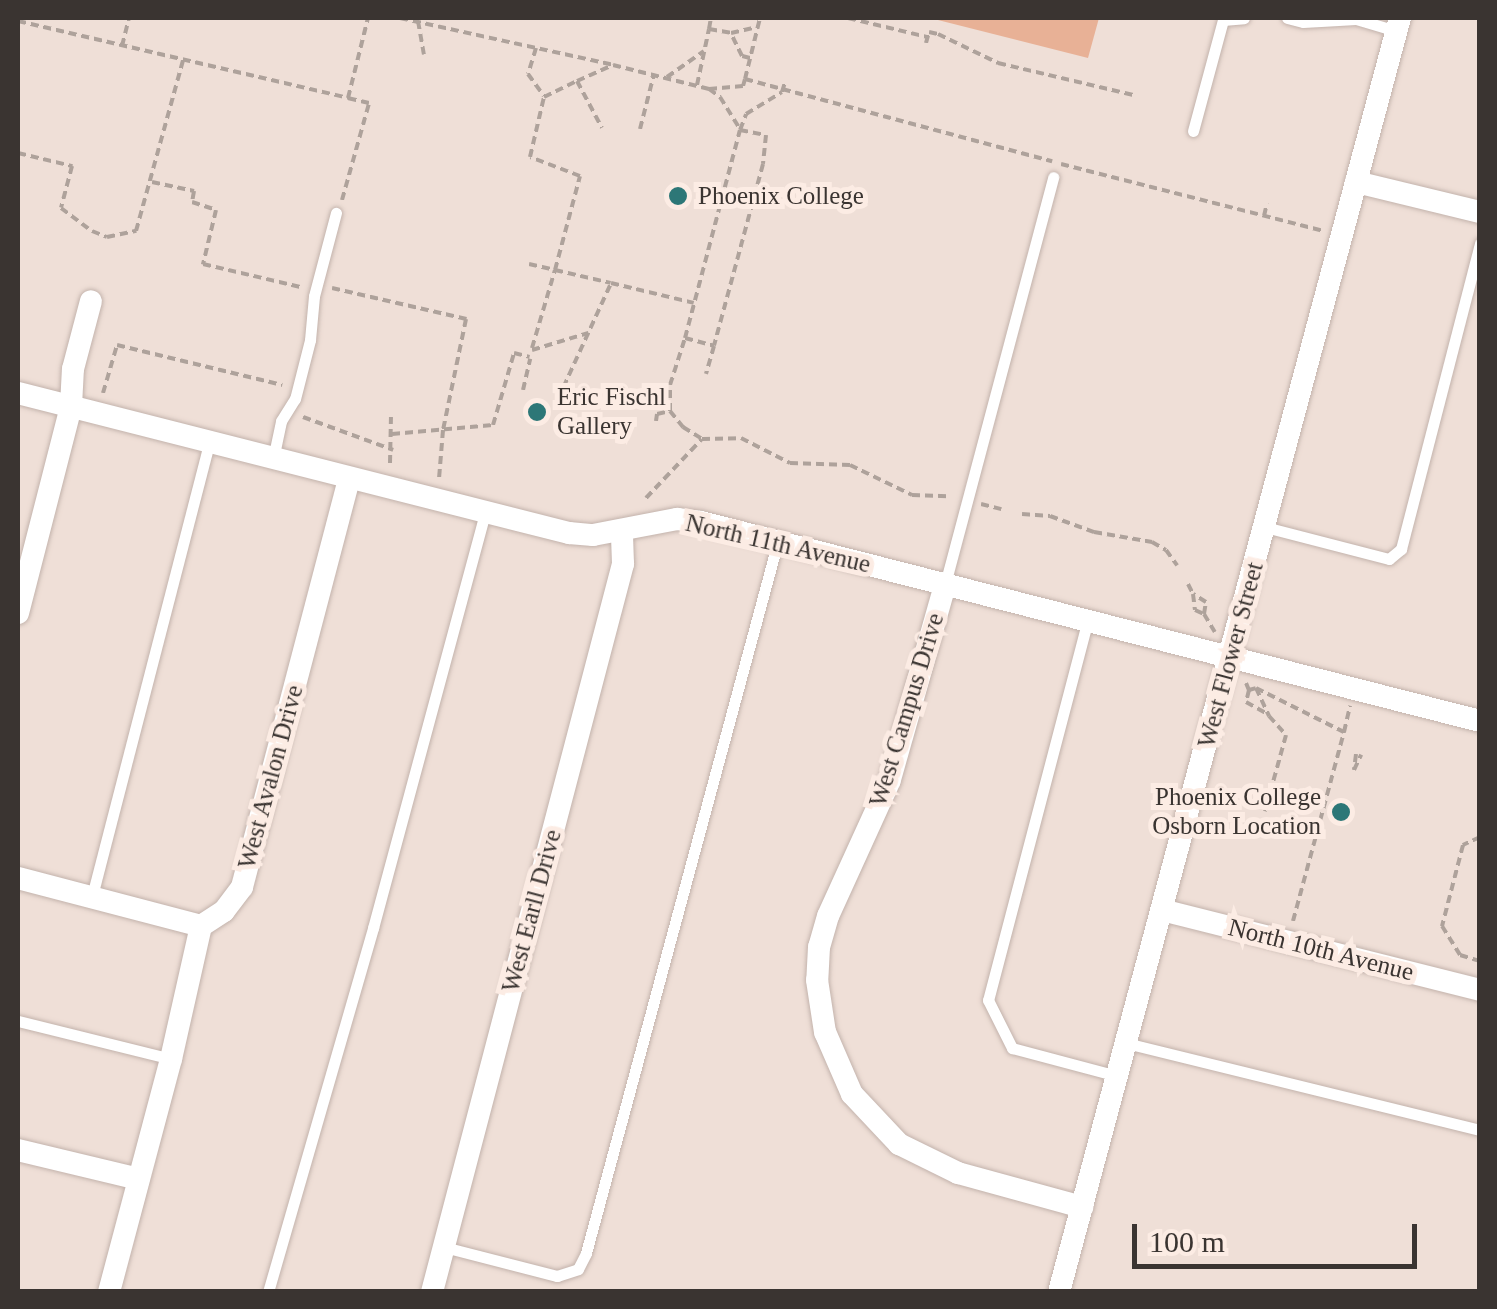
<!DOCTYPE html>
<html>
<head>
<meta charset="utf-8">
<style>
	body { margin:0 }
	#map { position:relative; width:1497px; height:1309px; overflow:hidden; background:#efdfd7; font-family:Georgia,serif }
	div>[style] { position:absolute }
	.green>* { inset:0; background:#e8b196 }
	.path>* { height:4px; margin-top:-2px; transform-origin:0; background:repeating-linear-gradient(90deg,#aea29b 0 8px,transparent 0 13px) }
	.roads { filter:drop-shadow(0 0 2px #c3b3ac) drop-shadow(0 0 2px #c3b3ac) }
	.service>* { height:11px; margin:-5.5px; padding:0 5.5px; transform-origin:5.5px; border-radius:5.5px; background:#fff }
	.minor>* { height:22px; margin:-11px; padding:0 11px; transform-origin:11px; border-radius:11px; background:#fff }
	.dots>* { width:28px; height:28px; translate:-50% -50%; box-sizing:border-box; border:5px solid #fcece4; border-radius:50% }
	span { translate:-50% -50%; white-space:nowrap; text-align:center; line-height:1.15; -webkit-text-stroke:10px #fcece4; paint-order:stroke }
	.poi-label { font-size:25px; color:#3a3431 }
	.left { translate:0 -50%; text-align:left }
	.right { translate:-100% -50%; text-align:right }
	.street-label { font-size:25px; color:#3a3431 }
	.frame { position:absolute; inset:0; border:20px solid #3a3431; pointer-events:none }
	.scale { position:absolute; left:1132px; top:1224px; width:285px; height:45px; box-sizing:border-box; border:5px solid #3a3431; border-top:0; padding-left:12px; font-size:30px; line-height:35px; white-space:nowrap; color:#3a3431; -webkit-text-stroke:8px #fcece4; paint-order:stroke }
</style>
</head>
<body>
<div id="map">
	<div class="green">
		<div style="clip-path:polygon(930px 18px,1099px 18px,1088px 58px)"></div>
	</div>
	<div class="path">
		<div style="left:400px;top:18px;width:218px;rotate:12.4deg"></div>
		<div style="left:848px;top:18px;width:81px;rotate:13.5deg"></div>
		<div style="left:18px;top:21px;width:339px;rotate:13.1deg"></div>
		<div style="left:418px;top:21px;width:34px;rotate:80deg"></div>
		<div style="left:709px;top:29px;width:11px;rotate:-80deg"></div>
		<div style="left:926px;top:43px;width:11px;rotate:-75deg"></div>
		<div style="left:929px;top:32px;width:9px;rotate:13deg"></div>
		<div style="left:938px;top:34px;width:67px;rotate:25.8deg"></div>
		<div style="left:998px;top:63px;width:139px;rotate:13.3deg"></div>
		<div style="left:122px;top:46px;width:29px;rotate:-76deg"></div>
		<div style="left:536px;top:48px;width:27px;rotate:107deg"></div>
		<div style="left:528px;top:74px;width:27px;rotate:54deg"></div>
		<div style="left:750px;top:58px;width:8px;rotate:-166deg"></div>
		<div style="left:742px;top:56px;width:25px;rotate:-116deg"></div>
		<div style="left:731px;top:33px;width:27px;rotate:-13deg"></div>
		<div style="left:667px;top:77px;width:45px;rotate:-35.1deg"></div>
		<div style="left:745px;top:79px;width:63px;rotate:-76.2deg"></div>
		<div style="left:577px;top:81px;width:39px;rotate:-24deg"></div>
		<div style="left:613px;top:65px;width:99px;rotate:14deg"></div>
		<div style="left:709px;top:89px;width:14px;rotate:36deg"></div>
		<div style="left:720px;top:97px;width:38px;rotate:58deg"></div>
		<div style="left:697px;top:85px;width:57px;rotate:-77.9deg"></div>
		<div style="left:709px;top:29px;width:22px;rotate:10deg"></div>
		<div style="left:709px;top:89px;width:34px;rotate:-5deg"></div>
		<div style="left:743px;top:86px;width:7px;rotate:-74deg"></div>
		<div style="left:745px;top:79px;width:318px;rotate:15deg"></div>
		<div style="left:640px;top:129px;width:57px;rotate:-75.7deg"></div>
		<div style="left:740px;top:130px;width:17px;rotate:-69deg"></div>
		<div style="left:746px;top:114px;width:42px;rotate:-31.4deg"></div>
		<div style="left:782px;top:92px;width:10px;rotate:-73deg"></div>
		<div style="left:18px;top:153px;width:56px;rotate:13.5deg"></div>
		<div style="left:72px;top:166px;width:43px;rotate:104.7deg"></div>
		<div style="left:61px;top:208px;width:39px;rotate:37deg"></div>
		<div style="left:92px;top:231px;width:16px;rotate:22deg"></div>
		<div style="left:107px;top:237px;width:30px;rotate:-12deg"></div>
		<div style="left:136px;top:231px;width:177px;rotate:-74.6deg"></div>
		<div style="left:1061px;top:164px;width:270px;rotate:14.3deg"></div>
		<div style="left:152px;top:182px;width:43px;rotate:12.1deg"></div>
		<div style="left:194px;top:191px;width:11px;rotate:100deg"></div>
		<div style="left:192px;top:202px;width:25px;rotate:18deg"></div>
		<div style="left:216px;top:210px;width:56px;rotate:103.5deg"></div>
		<div style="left:203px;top:264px;width:100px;rotate:13.3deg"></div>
		<div style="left:342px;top:200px;width:101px;rotate:-74.4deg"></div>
		<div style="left:369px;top:103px;width:22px;rotate:-167deg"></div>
		<div style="left:348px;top:98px;width:82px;rotate:-76deg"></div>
		<div style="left:1264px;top:216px;width:13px;rotate:-77deg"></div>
		<div style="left:529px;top:264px;width:27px;rotate:13deg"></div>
		<div style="left:555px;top:270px;width:97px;rotate:-75.1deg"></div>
		<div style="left:580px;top:176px;width:53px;rotate:-159.2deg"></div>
		<div style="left:530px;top:157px;width:62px;rotate:-76.9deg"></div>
		<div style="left:544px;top:97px;width:37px;rotate:-26deg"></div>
		<div style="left:577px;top:81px;width:53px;rotate:62deg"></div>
		<div style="left:332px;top:288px;width:138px;rotate:13deg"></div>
		<div style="left:466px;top:319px;width:113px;rotate:101.7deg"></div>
		<div style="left:443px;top:430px;width:49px;rotate:94.7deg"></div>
		<div style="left:685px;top:338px;width:215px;rotate:-75.2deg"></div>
		<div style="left:740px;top:130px;width:26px;rotate:11deg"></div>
		<div style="left:766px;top:135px;width:29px;rotate:96deg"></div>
		<div style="left:763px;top:164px;width:188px;rotate:105.1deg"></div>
		<div style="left:532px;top:348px;width:81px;rotate:-73.6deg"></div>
		<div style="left:555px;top:270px;width:57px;rotate:13.1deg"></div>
		<div style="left:532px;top:350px;width:59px;rotate:-16.9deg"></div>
		<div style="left:523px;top:390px;width:32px;rotate:-77deg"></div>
		<div style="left:103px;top:393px;width:50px;rotate:-73.7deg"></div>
		<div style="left:117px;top:345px;width:170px;rotate:13.6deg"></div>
		<div style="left:558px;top:399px;width:128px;rotate:-65.4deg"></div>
		<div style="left:611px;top:283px;width:85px;rotate:13.5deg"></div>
		<div style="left:670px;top:411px;width:26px;rotate:-90deg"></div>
		<div style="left:670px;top:385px;width:49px;rotate:-72.3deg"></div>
		<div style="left:685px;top:338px;width:30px;rotate:15deg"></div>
		<div style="left:714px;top:346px;width:29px;rotate:106deg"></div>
		<div style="left:303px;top:417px;width:96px;rotate:20.1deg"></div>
		<div style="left:656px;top:421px;width:7px;rotate:-82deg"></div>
		<div style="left:657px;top:414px;width:13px;rotate:-13deg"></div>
		<div style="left:670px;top:411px;width:21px;rotate:51deg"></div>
		<div style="left:683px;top:427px;width:22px;rotate:32deg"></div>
		<div style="left:702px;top:439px;width:39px;rotate:-1deg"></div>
		<div style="left:741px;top:438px;width:55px;rotate:27deg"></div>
		<div style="left:790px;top:463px;width:60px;rotate:1.9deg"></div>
		<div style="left:850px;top:465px;width:69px;rotate:25.8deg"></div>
		<div style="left:912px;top:495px;width:36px;rotate:2deg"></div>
		<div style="left:392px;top:434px;width:101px;rotate:-5.1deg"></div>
		<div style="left:493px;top:425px;width:75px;rotate:-73.7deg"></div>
		<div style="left:514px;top:353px;width:16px;rotate:14deg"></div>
		<div style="left:390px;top:463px;width:46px;rotate:-88.8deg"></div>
		<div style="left:646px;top:498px;width:81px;rotate:-46.5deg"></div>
		<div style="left:981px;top:504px;width:21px;rotate:14deg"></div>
		<div style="left:1022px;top:514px;width:28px;rotate:4deg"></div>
		<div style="left:1050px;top:516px;width:47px;rotate:20deg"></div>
		<div style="left:1094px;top:532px;width:59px;rotate:9.8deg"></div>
		<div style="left:1152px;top:542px;width:16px;rotate:30deg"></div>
		<div style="left:1166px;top:550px;width:19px;rotate:54deg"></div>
		<div style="left:1188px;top:584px;width:11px;rotate:63deg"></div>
		<div style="left:1204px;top:614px;width:12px;rotate:-81deg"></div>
		<div style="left:1206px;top:602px;width:15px;rotate:-148deg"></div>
		<div style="left:1193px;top:594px;width:16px;rotate:83deg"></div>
		<div style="left:1195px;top:610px;width:10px;rotate:24deg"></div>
		<div style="left:1204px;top:614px;width:21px;rotate:59deg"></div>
		<div style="left:1246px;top:683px;width:8px;rotate:67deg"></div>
		<div style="left:1249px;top:690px;width:7px;rotate:-16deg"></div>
		<div style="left:1256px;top:688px;width:31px;rotate:65deg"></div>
		<div style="left:1269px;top:716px;width:25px;rotate:48deg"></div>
		<div style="left:1286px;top:735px;width:79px;rotate:105.4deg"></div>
		<div style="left:1256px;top:688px;width:98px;rotate:26.6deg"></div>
		<div style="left:1344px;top:732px;width:27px;rotate:-77deg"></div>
		<div style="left:1249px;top:690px;width:12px;rotate:104deg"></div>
		<div style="left:1246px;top:702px;width:23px;rotate:29deg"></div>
		<div style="left:1356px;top:754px;width:16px;rotate:97deg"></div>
		<div style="left:1354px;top:770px;width:17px;rotate:-65deg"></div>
		<div style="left:1480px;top:837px;width:19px;rotate:155deg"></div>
		<div style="left:1463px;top:845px;width:84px;rotate:104.5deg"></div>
		<div style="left:1442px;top:926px;width:34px;rotate:58deg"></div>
		<div style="left:1460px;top:955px;width:21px;rotate:17deg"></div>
		<div style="left:1293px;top:921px;width:196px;rotate:-74.9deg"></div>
	</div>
	<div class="roads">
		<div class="service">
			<div style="left:1287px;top:18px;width:16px;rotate:14deg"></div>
			<div style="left:1303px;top:22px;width:53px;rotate:-3.2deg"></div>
			<div style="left:1356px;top:19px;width:42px;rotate:16.7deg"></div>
			<div style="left:1193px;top:131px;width:115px;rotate:-74.9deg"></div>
			<div style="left:1223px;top:20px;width:21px;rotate:-5deg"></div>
			<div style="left:273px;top:459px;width:39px;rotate:-78deg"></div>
			<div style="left:281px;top:421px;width:26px;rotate:-58deg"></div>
			<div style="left:295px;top:399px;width:61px;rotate:-75.7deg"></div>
			<div style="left:310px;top:340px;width:44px;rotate:-84.8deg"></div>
			<div style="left:314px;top:296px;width:86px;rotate:-75.2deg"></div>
			<div style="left:1265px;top:527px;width:128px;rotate:14.5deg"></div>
			<div style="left:1389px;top:559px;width:16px;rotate:-40deg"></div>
			<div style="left:1401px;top:549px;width:316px;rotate:-75.5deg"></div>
			<div style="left:945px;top:584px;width:421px;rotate:-75.1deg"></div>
			<div style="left:1087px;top:623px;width:390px;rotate:104.7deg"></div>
			<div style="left:988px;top:1000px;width:54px;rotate:63.4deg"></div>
			<div style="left:1012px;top:1048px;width:109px;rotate:14.9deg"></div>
			<div style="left:92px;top:896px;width:469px;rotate:-75.5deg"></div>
			<div style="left:18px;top:1021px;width:158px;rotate:13.9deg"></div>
			<div style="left:1126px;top:1043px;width:365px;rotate:13.8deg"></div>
			<div style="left:444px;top:1247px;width:117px;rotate:14.4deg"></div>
			<div style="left:557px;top:1276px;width:22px;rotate:-18deg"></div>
			<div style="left:578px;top:1269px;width:18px;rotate:-63deg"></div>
			<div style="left:586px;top:1253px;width:737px;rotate:-74.91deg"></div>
			<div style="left:268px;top:1292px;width:379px;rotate:-73.9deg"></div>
			<div style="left:373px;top:928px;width:429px;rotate:-74.9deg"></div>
		</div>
		<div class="minor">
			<div style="left:1356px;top:182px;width:128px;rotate:13.6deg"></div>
			<div style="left:18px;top:393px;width:569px;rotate:14.26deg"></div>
			<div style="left:569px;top:533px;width:24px;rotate:5deg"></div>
			<div style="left:593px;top:535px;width:86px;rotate:-10.8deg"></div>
			<div style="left:677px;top:519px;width:24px;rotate:7deg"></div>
			<div style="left:701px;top:522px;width:804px;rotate:14.33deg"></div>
			<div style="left:945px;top:585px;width:203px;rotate:105.8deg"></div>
			<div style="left:890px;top:780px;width:149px;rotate:114.5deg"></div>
			<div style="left:828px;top:916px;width:32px;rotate:106deg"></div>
			<div style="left:819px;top:947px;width:33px;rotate:93deg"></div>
			<div style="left:817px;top:980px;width:53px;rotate:81.3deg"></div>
			<div style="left:825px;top:1032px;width:68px;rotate:66.5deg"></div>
			<div style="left:852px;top:1094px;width:69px;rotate:46.8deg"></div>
			<div style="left:899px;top:1144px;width:66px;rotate:26.2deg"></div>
			<div style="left:958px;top:1173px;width:129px;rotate:15.3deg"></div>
			<div style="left:18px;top:613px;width:214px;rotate:-75.6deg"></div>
			<div style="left:71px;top:406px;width:37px;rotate:-87deg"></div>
			<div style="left:73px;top:369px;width:70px;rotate:-75.2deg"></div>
			<div style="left:18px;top:878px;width:189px;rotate:14.7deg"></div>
			<div style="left:1162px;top:910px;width:328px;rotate:14.1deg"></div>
			<div style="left:201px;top:926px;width:27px;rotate:-33deg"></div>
			<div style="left:224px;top:911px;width:30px;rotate:-53deg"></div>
			<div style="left:242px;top:887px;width:423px;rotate:-75.3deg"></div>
			<div style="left:18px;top:1150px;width:124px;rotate:13.5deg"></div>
			<div style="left:109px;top:1292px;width:241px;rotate:-75.1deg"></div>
			<div style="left:171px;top:1059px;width:136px;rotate:-77.3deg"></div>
			<div style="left:432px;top:1292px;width:753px;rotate:-75.3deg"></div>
			<div style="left:623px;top:564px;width:34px;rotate:-92deg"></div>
			<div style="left:1059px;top:1292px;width:1319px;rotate:-75.02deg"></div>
		</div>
	</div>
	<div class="dots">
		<div style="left:678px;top:196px;background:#2d7777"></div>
		<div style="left:537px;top:412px;background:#2d7777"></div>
		<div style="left:1341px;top:812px;background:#2d7777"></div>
	</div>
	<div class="poi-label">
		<span class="left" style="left:698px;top:196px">Phoenix College</span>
		<span class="left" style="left:557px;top:412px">Eric Fischl<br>Gallery</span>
		<span class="right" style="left:1321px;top:812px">Phoenix College<br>Osborn Location</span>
	</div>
	<div class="street-label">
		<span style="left:778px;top:544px;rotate:13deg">North 11th Avenue</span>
		<span style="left:1231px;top:655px;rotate:-75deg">West Flower Street</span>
		<span style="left:907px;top:710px;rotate:-73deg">West Campus Drive</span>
		<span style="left:271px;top:777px;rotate:-75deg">West Avalon Drive</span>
		<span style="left:532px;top:911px;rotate:-75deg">West Earll Drive</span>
		<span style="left:1321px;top:950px;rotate:14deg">North 10th Avenue</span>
	</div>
	<div class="frame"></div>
	<div class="scale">100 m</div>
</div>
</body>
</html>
